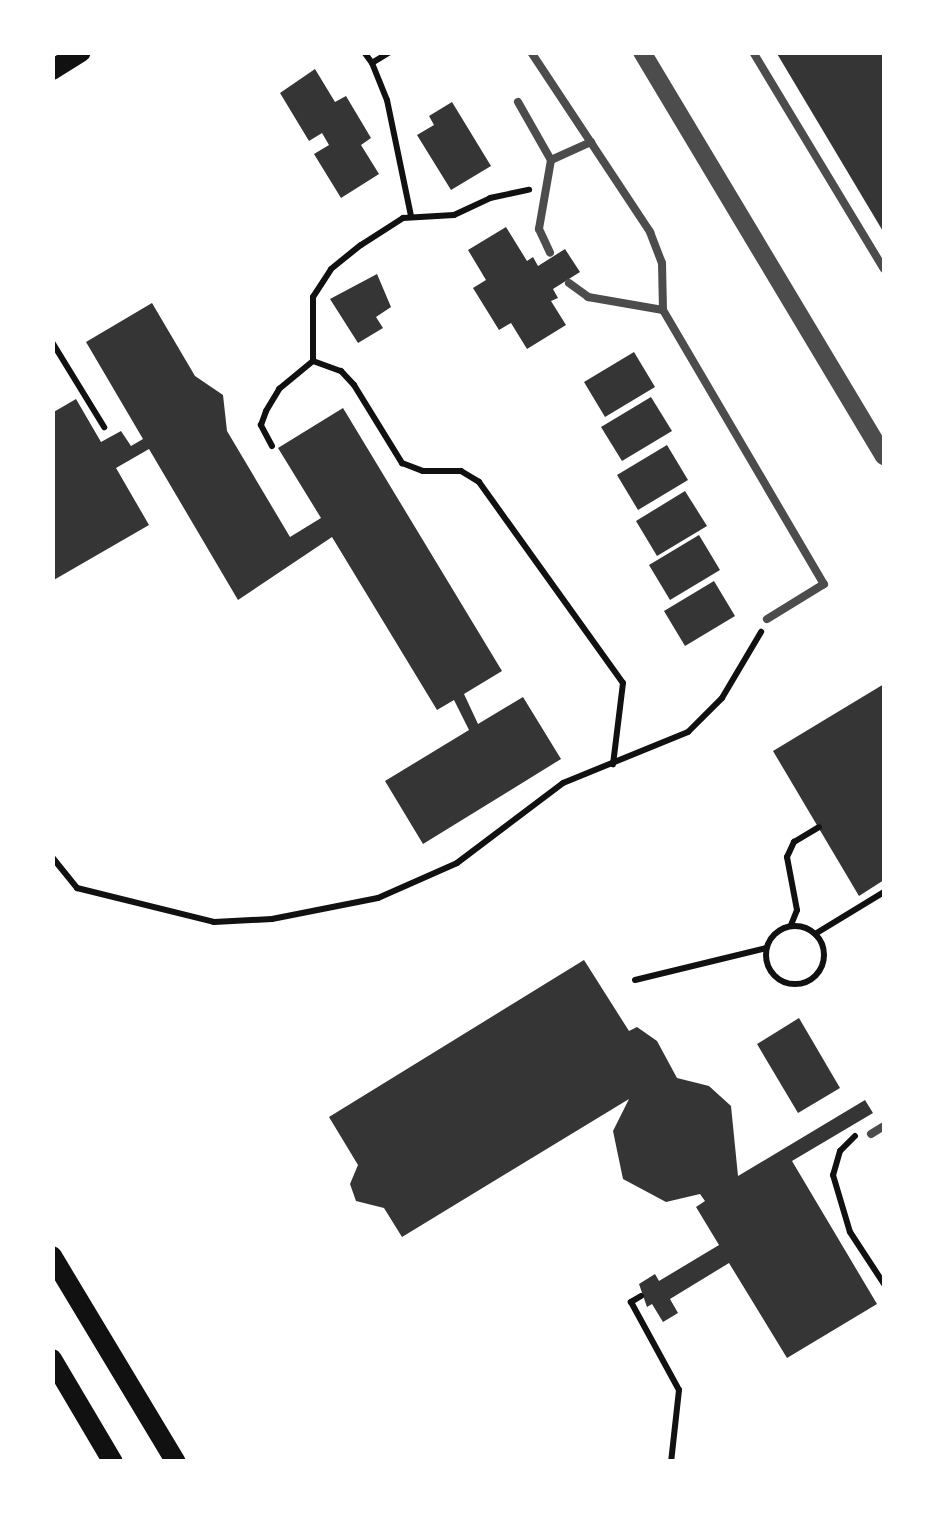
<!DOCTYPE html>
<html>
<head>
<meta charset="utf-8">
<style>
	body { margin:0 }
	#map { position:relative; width:937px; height:1514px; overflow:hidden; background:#fff; font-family:Karla,sans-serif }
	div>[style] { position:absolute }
	.building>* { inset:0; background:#353535 }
	.path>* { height:6px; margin:-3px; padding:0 3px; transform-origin:3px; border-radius:3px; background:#111 }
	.path>.ring { margin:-3px; padding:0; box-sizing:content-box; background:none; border:6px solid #111; border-radius:50% }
	.service>* { height:8px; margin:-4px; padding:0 4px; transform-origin:4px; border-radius:4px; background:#4c4c4c }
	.tertiary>* { height:18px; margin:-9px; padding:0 9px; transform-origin:9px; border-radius:9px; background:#4c4c4c }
	.secondary>* { height:20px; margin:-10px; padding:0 10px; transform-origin:10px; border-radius:10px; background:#111 }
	span { translate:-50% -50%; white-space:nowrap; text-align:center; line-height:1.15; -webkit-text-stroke:10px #fff; paint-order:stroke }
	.frame { position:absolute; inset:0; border:55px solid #fff; pointer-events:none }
</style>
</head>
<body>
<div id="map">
	<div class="building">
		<div style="clip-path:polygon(776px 52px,884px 52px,884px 233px)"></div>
		<div style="clip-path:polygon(315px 69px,335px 102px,346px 96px,371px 138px,361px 145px,379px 174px,341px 198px,314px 154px,329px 145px,322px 133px,309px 141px,280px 93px)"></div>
		<div style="clip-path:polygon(452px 102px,491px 166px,451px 190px,417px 135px,434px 125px,429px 116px)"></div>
		<div style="clip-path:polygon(506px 227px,527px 261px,533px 257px,538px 266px,565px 249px,580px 272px,553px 289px,558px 298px,551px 301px,566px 325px,527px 349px,511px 323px,499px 330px,473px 288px,486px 280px,468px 250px)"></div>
		<div style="clip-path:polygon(377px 274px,391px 307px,376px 317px,383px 328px,358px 343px,330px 299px)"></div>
		<div style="clip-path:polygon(152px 303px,195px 376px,223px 395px,227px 431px,290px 537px,321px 518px,278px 448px,343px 408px,502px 671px,464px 694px,478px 724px,523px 697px,561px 759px,423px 844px,385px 781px,469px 730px,454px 700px,437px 710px,332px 537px,238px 600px,149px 449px,116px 468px,149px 525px,52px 581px,52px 413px,76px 399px,101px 442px,121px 431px,131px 446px,143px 439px,86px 342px)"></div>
		<div style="clip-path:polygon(634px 352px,655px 387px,605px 417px,584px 382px)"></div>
		<div style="clip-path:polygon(651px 397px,672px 431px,622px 461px,601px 427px)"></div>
		<div style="clip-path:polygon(667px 445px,688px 480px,638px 510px,617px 475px)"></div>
		<div style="clip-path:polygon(685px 491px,707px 526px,657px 556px,636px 521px)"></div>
		<div style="clip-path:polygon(699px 535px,720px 570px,670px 600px,649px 565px)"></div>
		<div style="clip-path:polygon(714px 581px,735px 616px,685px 646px,664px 611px)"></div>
		<div style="clip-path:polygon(884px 684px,884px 880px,859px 896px,773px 751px)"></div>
		<div style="clip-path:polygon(584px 960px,629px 1031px,637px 1027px,657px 1041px,677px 1078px,709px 1086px,731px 1106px,738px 1176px,865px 1100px,873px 1113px,792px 1161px,877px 1304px,787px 1358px,729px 1263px,670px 1299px,678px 1313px,663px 1322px,652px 1304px,647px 1307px,639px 1284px,655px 1274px,659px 1281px,719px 1245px,696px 1207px,705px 1201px,700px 1194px,666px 1202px,623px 1179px,613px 1131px,629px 1099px,402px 1237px,384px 1208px,356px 1201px,350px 1184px,358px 1165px,329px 1117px)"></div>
		<div style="clip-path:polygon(799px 1018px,840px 1088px,798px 1113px,757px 1044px)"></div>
	</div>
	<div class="path">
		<div style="left:364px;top:52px;width:14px;rotate:54deg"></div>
		<div style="left:390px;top:52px;width:21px;rotate:149deg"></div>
		<div style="left:372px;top:63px;width:40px;rotate:68deg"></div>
		<div style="left:387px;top:100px;width:118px;rotate:78.3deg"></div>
		<div style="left:52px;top:342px;width:100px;rotate:58.5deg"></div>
		<div style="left:313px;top:361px;width:64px;rotate:-90deg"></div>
		<div style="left:313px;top:297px;width:33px;rotate:-57deg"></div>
		<div style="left:331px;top:269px;width:38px;rotate:-39deg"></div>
		<div style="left:361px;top:245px;width:50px;rotate:-32.7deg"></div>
		<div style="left:403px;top:218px;width:51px;rotate:-3.4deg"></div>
		<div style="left:454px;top:215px;width:40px;rotate:-25deg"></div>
		<div style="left:490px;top:198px;width:40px;rotate:-12deg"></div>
		<div style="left:272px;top:446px;width:24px;rotate:-118deg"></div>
		<div style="left:261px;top:425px;width:15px;rotate:-70deg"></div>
		<div style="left:266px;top:411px;width:26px;rotate:-59deg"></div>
		<div style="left:279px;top:389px;width:44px;rotate:-39.5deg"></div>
		<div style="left:313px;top:361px;width:30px;rotate:20deg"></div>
		<div style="left:341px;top:371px;width:19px;rotate:47deg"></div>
		<div style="left:354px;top:385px;width:92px;rotate:58.4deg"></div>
		<div style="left:402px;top:463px;width:22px;rotate:21deg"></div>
		<div style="left:423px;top:471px;width:38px"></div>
		<div style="left:461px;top:471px;width:21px;rotate:31deg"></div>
		<div style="left:479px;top:482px;width:247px;rotate:54.4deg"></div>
		<div style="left:623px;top:683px;width:82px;rotate:97deg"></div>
		<div style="left:52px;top:857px;width:40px;rotate:51deg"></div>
		<div style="left:77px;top:888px;width:141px;rotate:13.9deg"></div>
		<div style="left:214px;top:922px;width:58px;rotate:-3deg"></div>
		<div style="left:272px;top:919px;width:108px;rotate:-11.2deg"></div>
		<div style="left:378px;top:898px;width:86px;rotate:-23.9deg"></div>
		<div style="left:457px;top:863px;width:133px;rotate:-37deg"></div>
		<div style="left:563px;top:783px;width:135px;rotate:-22.2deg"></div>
		<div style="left:688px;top:732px;width:48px;rotate:-45deg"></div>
		<div style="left:722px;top:698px;width:77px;rotate:-59.4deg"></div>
		<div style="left:791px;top:925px;width:16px;rotate:-68deg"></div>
		<div style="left:797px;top:910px;width:54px;rotate:-100.7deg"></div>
		<div style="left:787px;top:857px;width:17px;rotate:-65deg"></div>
		<div style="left:794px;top:842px;width:29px;rotate:-31deg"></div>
		<div class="ring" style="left:766px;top:926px;width:52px;height:52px"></div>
		<div style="left:815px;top:934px;width:81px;rotate:-31.3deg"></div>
		<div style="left:635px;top:980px;width:135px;rotate:-13.7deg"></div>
		<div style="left:855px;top:1136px;width:21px;rotate:135deg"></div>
		<div style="left:840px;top:1151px;width:25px;rotate:106deg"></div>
		<div style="left:833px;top:1175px;width:59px;rotate:73.4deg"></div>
		<div style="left:850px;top:1232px;width:62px;rotate:56.8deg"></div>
		<div style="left:641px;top:1296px;width:12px;rotate:149deg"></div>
		<div style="left:631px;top:1302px;width:100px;rotate:61.4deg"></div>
		<div style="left:679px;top:1390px;width:72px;rotate:96.3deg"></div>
	</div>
	<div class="service">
		<div style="left:531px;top:52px;width:216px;rotate:56.5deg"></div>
		<div style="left:650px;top:232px;width:33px;rotate:69deg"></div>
		<div style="left:662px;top:263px;width:47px;rotate:88.8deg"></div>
		<div style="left:663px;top:310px;width:318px;rotate:59.6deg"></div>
		<div style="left:824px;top:584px;width:67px;rotate:148.4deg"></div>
		<div style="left:753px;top:52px;width:253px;rotate:58.9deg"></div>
		<div style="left:518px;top:102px;width:67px;rotate:60.4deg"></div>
		<div style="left:551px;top:160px;width:70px;rotate:99.9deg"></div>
		<div style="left:539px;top:229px;width:26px;rotate:65deg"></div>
		<div style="left:551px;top:160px;width:44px;rotate:-24.2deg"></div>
		<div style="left:569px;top:283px;width:24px;rotate:36deg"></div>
		<div style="left:588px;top:297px;width:76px;rotate:9.8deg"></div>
		<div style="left:871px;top:1134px;width:15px;rotate:-32deg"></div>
	</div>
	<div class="tertiary">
		<div style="left:642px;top:52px;width:471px;rotate:59.1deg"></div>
	</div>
	<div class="secondary">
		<div style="left:52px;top:70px;width:34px;rotate:-32deg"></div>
		<div style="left:52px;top:1256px;width:240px;rotate:59deg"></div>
		<div style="left:52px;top:1359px;width:120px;rotate:59.4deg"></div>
	</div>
	<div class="frame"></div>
</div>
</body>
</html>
